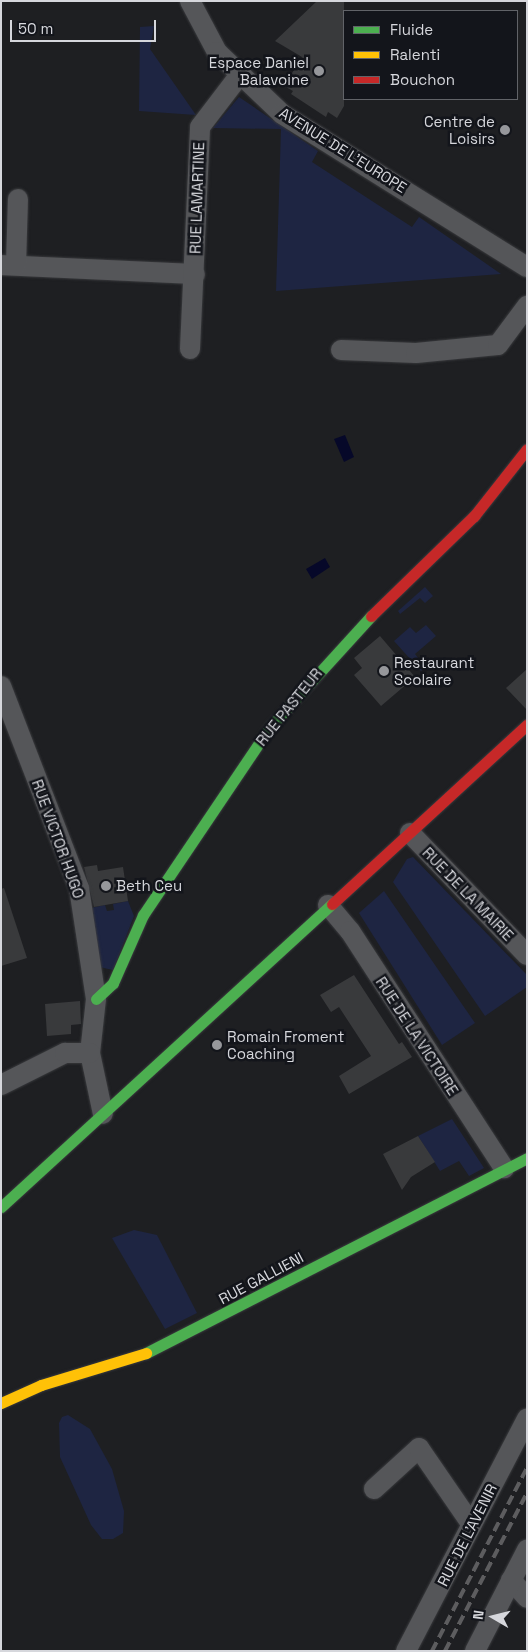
<!DOCTYPE html>
<html>
<head>
<meta charset="utf-8">
<style>
	body { margin:0 }
	#map { position:relative; width:528px; height:1652px; overflow:hidden; background:#1e1f22; font-family:"Space Grotesk",sans-serif }
	div>[style] { position:absolute }
	.green>* { inset:0; background:#1e2542 }
	.water>* { inset:0; background:#060829 }
	.building>* { inset:0; background:#393a3c }
	.roads { filter:drop-shadow(0 0 1px #393a3d) drop-shadow(0 0 1px #393a3d) }
	.street>* { height:20px; margin:-10px; padding:0 10px; transform-origin:10px; border-radius:10px; background:#555659 }
	.fast>* { height:11px; margin:-5.5px; padding:0 5.5px; transform-origin:5.5px; border-radius:5.5px; background:#4caf50 }
	.slow>* { height:11px; margin:-5.5px; padding:0 5.5px; transform-origin:5.5px; border-radius:5.5px; background:#ffc107 }
	.jam>* { height:11px; margin:-5.5px; padding:0 5.5px; transform-origin:5.5px; border-radius:5.5px; background:#c62828 }
	.rail>* { height:4px; margin-top:-2px; transform-origin:0; background:repeating-linear-gradient(90deg,#5d5d5f 0 10px,transparent 0 15px) }
	.dots>* { width:14px; height:14px; translate:-50% -50%; box-sizing:border-box; border:2px solid #13151b; border-radius:50% }
	span { translate:-50% -50%; white-space:nowrap; text-align:center; line-height:1.15; -webkit-text-stroke:5px #13151b; paint-order:stroke }
	.poi-label { font-size:15px; color:#d6d7dc }
	.right { translate:-100% -50%; text-align:right }
	.left { translate:0 -50%; text-align:left }
	.street-label { font-size:15px; color:#d6d7dc }
	.frame { position:absolute; inset:0; border:2px solid #d6d7dc; pointer-events:none }
	.legend { position:absolute; left:343px; top:10px; width:175px; height:90px; box-sizing:border-box; background:#13151b; border:1px solid #616368; margin:0; padding:6px 9px; list-style:none; font-size:15px; color:#d6d7dc }
	.legend li { display:flex; align-items:center; gap:10px; height:25px }
	.legend b { width:25px; border:1px solid #616368 }
	.north { position:absolute; left:468px; top:1592px; width:50px; height:50px; -webkit-text-stroke:4px #13151b; paint-order:stroke; rotate:278deg; font-size:14px; font-weight:700; line-height:20px; text-align:center; color:#d6d7dc }
	.north::after { content:''; display:block; margin:auto; width:18px; height:22px; background:#d6d7dc; clip-path:polygon(50% 0,100% 100%,50% 72%,0 100%) }
	.scale { position:absolute; left:10px; top:20px; width:146px; height:22px; box-sizing:border-box; border:2px solid #d6d7dc; border-top:0; padding-left:6px; font-size:15px; line-height:18px; white-space:nowrap; color:#d6d7dc; -webkit-text-stroke:4px #13151b; paint-order:stroke }
</style>
</head>
<body>
<div id="map">
	<div class="green">
		<div style="clip-path:polygon(154px 26px,150px 49px,196px 115px,139px 111px,140px 27px)"></div>
		<div style="clip-path:polygon(239px 97px,318px 151px,312px 162px,412px 227px,419px 217px,501px 274px,276px 291px,281px 129px,213px 128px)"></div>
		<div style="clip-path:polygon(425px 587px,433px 596px,425px 603px,420px 598px,400px 614px,398px 611px)"></div>
		<div style="clip-path:polygon(426px 625px,436px 636px,415px 654px,425px 667px,421px 671px,394px 641px,410px 627px,416px 633px)"></div>
		<div style="clip-path:polygon(413px 857px,527px 975px,527px 987px,485px 1016px,393px 882px,407px 859px)"></div>
		<div style="clip-path:polygon(384px 891px,475px 1023px,442px 1045px,359px 913px)"></div>
		<div style="clip-path:polygon(128px 901px,134px 916px,113px 970px,99px 967px,91px 908px,105px 905px,107px 911px,114px 910px,113px 904px)"></div>
		<div style="clip-path:polygon(452px 1119px,484px 1168px,469px 1176px,459px 1161px,440px 1171px,418px 1136px)"></div>
		<div style="clip-path:polygon(134px 1230px,157px 1235px,197px 1313px,165px 1329px,112px 1238px)"></div>
		<div style="clip-path:polygon(68px 1415px,90px 1429px,112px 1469px,124px 1511px,123px 1533px,113px 1539px,102px 1539px,91px 1525px,60px 1457px,59px 1423px,62px 1417px)"></div>
	</div>
	<div class="water">
		<div style="clip-path:polygon(345px 435px,354px 457px,344px 462px,334px 439px)"></div>
		<div style="clip-path:polygon(325px 558px,330px 567px,312px 579px,306px 569px)"></div>
	</div>
	<div class="building">
		<div style="clip-path:polygon(317px 1px,344px 1px,344px 106px,337px 118px,328px 112px,326px 117px,291px 94px,293px 91px,284px 86px,302px 57px,275px 41px)"></div>
		<div style="clip-path:polygon(380px 636px,415px 677px,381px 706px,354px 675px,362px 668px,354px 658px)"></div>
		<div style="clip-path:polygon(527px 669px,527px 710px,506px 688px)"></div>
		<div style="clip-path:polygon(97px 865px,98px 871px,123px 867px,128px 901px,94px 907px,84px 867px)"></div>
		<div style="clip-path:polygon(4px 888px,27px 958px,1px 966px,1px 889px)"></div>
		<div style="clip-path:polygon(354px 975px,399px 1044px,402px 1042px,412px 1057px,349px 1094px,339px 1076px,371px 1056px,339px 1007px,331px 1012px,320px 995px)"></div>
		<div style="clip-path:polygon(80px 1001px,81px 1024px,71px 1025px,71px 1034px,47px 1036px,45px 1004px)"></div>
		<div style="clip-path:polygon(418px 1136px,435px 1162px,411px 1177px,402px 1190px,383px 1154px)"></div>
	</div>
	<div class="roads">
		<div class="street">
			<div style="left:190px;top:1px;width:58px;rotate:62.1deg"></div>
			<div style="left:217px;top:52px;width:90px;rotate:43.6deg"></div>
			<div style="left:282px;top:114px;width:289px;rotate:32deg"></div>
			<div style="left:1px;top:265px;width:194px;rotate:2.7deg"></div>
			<div style="left:16px;top:265px;width:66px;rotate:-88.3deg"></div>
			<div style="left:190px;top:349px;width:222px;rotate:-87.4deg"></div>
			<div style="left:200px;top:127px;width:64px;rotate:-52.6deg"></div>
			<div style="left:341px;top:350px;width:75px;rotate:2.3deg"></div>
			<div style="left:416px;top:353px;width:82px;rotate:-5.6deg"></div>
			<div style="left:498px;top:345px;width:49px;rotate:-53.4deg"></div>
			<div style="left:1px;top:686px;width:217px;rotate:68.9deg"></div>
			<div style="left:79px;top:888px;width:112px;rotate:81.3deg"></div>
			<div style="left:96px;top:999px;width:54px;rotate:96.3deg"></div>
			<div style="left:90px;top:1053px;width:62px;rotate:78deg"></div>
			<div style="left:410px;top:833px;width:169px;rotate:46.2deg"></div>
			<div style="left:328px;top:905px;width:34px;rotate:50deg"></div>
			<div style="left:350px;top:931px;width:283px;rotate:57deg"></div>
			<div style="left:1px;top:1085px;width:72px;rotate:-26.6deg"></div>
			<div style="left:65px;top:1053px;width:25px"></div>
			<div style="left:374px;top:1489px;width:61px;rotate:-42.3deg"></div>
			<div style="left:419px;top:1448px;width:93px;rotate:55.5deg"></div>
			<div style="left:511px;top:1580px;width:24px;rotate:48deg"></div>
			<div style="left:406px;top:1651px;width:262px;rotate:-62.5deg"></div>
			<div style="left:475px;top:1651px;width:114px;rotate:-62.8deg"></div>
		</div>
		<div class="fast">
			<div style="left:96px;top:999px;width:23px;rotate:-43deg"></div>
			<div style="left:113px;top:983px;width:74px;rotate:-66.2deg"></div>
			<div style="left:143px;top:915px;width:227px;rotate:-56deg"></div>
			<div style="left:270px;top:727px;width:150px;rotate:-47.7deg"></div>
			<div style="left:1px;top:1207px;width:449px;rotate:-42.5deg"></div>
			<div style="left:146px;top:1353px;width:428px;rotate:-27.1deg"></div>
		</div>
		<div class="slow">
			<div style="left:1px;top:1403px;width:44px;rotate:-24.2deg"></div>
			<div style="left:41px;top:1385px;width:110px;rotate:-16.9deg"></div>
		</div>
		<div class="jam">
			<div style="left:371px;top:616px;width:144px;rotate:-44.2deg"></div>
			<div style="left:474px;top:516px;width:85px;rotate:-51.7deg"></div>
			<div style="left:332px;top:904px;width:265px;rotate:-42.6deg"></div>
		</div>
	</div>
	<div class="rail">
		<div style="left:432px;top:1651px;width:206px;rotate:-62.6deg"></div>
		<div style="left:445px;top:1651px;width:178px;rotate:-62.6deg"></div>
	</div>
	<div class="dots">
		<div style="left:319px;top:71px;background:#96979b"></div>
		<div style="left:505px;top:130px;background:#96979b"></div>
		<div style="left:384px;top:671px;background:#96979b"></div>
		<div style="left:106px;top:886px;background:#96979b"></div>
		<div style="left:217px;top:1045px;background:#96979b"></div>
	</div>
	<div class="poi-label">
		<span class="right" style="left:309px;top:71px">Espace Daniel<br>Balavoine</span>
		<span class="right" style="left:495px;top:130px">Centre de<br>Loisirs</span>
		<span class="left" style="left:394px;top:671px">Restaurant<br>Scolaire</span>
		<span class="left" style="left:116px;top:886px">Beth Ceu</span>
		<span class="left" style="left:227px;top:1045px">Romain Froment<br>Coaching</span>
	</div>
	<div class="street-label">
		<span style="left:343px;top:150px;rotate:32deg">AVENUE DE L'EUROPE</span>
		<span style="left:197px;top:198px;rotate:-88deg">RUE LAMARTINE</span>
		<span style="left:289px;top:707px;rotate:-51deg">RUE PASTEUR</span>
		<span style="left:58px;top:839px;rotate:70deg">RUE VICTOR HUGO</span>
		<span style="left:468px;top:894px;rotate:46deg">RUE DE LA MAIRIE</span>
		<span style="left:417px;top:1036px;rotate:57deg">RUE DE LA VICTOIRE</span>
		<span style="left:261px;top:1278px;rotate:-28deg">RUE GALLIENI</span>
		<span style="left:467px;top:1535px;rotate:-63deg">RUE DE L'AVENIR</span>
	</div>
	<div class="frame"></div>
	<ul class="legend">
	<li><b style="height:6px;background:#4caf50"></b>Fluide</li>
	<li><b style="height:6px;background:#ffc107"></b>Ralenti</li>
	<li><b style="height:6px;background:#c62828"></b>Bouchon</li>
	</ul>
	<div class="north">N</div>
	<div class="scale">50 m</div>
</div>
</body>
</html>
